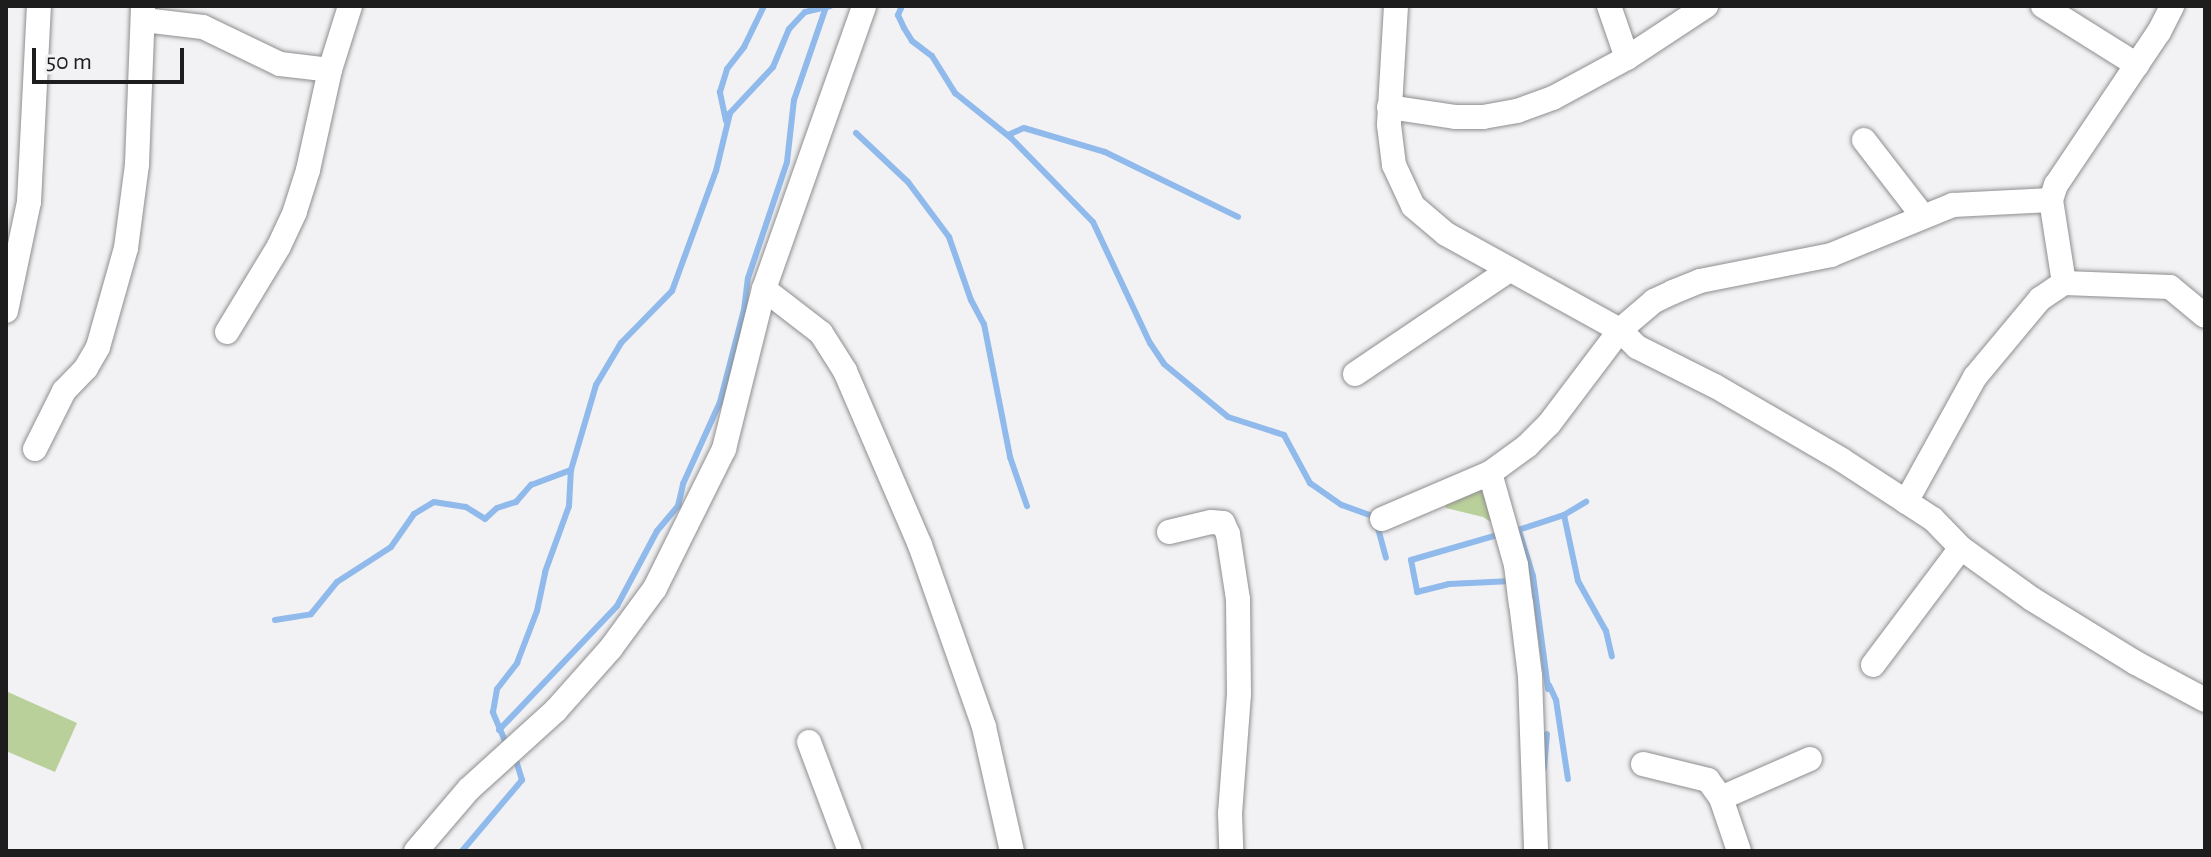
<!DOCTYPE html>
<html>
<head>
<meta charset="utf-8">
<style>
	body { margin:0 }
	#map { position:relative; width:2211px; height:857px; overflow:hidden; background:#f2f2f4; font-family:"Alegreya Sans",sans-serif }
	div>[style] { position:absolute }
	.green>* { inset:0; background:#bad09a }
	.stream>* { height:6px; margin:-3px; padding:0 3px; transform-origin:3px; border-radius:3px; background:#90baeb }
	.roads { filter:drop-shadow(0 0 2px #8e8e90) drop-shadow(0 0 2px #8e8e90) }
	.minor>* { height:24px; margin:-12px; padding:0 12px; transform-origin:12px; border-radius:12px; background:#fff }
	span { translate:-50% -50%; white-space:nowrap; text-align:center; line-height:1.15; -webkit-text-stroke:6px #f2f2f4; paint-order:stroke }
	.frame { position:absolute; inset:0; border:8px solid #1d1d1d; pointer-events:none }
	.scale { position:absolute; left:32px; top:48px; width:152px; height:36px; box-sizing:border-box; border:4px solid #1d1d1d; border-top:0; padding-left:10px; font-size:24px; line-height:28px; white-space:nowrap; color:#1d1d1d; -webkit-text-stroke:6px #f2f2f4; paint-order:stroke }
</style>
</head>
<body>
<div id="map">
	<div class="green">
		<div style="clip-path:polygon(1486px 484px,1497px 526px,1483px 517px,1446px 508px,1444px 502px)"></div>
		<div style="clip-path:polygon(8px 692px,77px 723px,55px 772px,6px 751px)"></div>
	</div>
	<div class="stream">
		<div style="left:902px;top:6px;width:10px;rotate:114deg"></div>
		<div style="left:898px;top:15px;width:14px;rotate:65deg"></div>
		<div style="left:904px;top:28px;width:15px;rotate:58deg"></div>
		<div style="left:912px;top:41px;width:25px;rotate:37deg"></div>
		<div style="left:932px;top:56px;width:44px;rotate:58.1deg"></div>
		<div style="left:955px;top:93px;width:72px;rotate:38.8deg"></div>
		<div style="left:1011px;top:138px;width:117px;rotate:45.7deg"></div>
		<div style="left:1093px;top:222px;width:134px;rotate:64.8deg"></div>
		<div style="left:1150px;top:343px;width:25px;rotate:56deg"></div>
		<div style="left:1164px;top:364px;width:83px;rotate:39.6deg"></div>
		<div style="left:1228px;top:417px;width:59px;rotate:17.8deg"></div>
		<div style="left:1284px;top:435px;width:55px;rotate:61.6deg"></div>
		<div style="left:1310px;top:483px;width:39px;rotate:35deg"></div>
		<div style="left:1342px;top:505px;width:35px;rotate:20deg"></div>
		<div style="left:1375px;top:517px;width:42px;rotate:75deg"></div>
		<div style="left:726px;top:121px;width:30px;rotate:-102deg"></div>
		<div style="left:720px;top:92px;width:24px;rotate:-73deg"></div>
		<div style="left:727px;top:69px;width:28px;rotate:-52deg"></div>
		<div style="left:744px;top:47px;width:46px;rotate:-64deg"></div>
		<div style="left:856px;top:133px;width:71px;rotate:43.3deg"></div>
		<div style="left:908px;top:182px;width:69px;rotate:53.3deg"></div>
		<div style="left:949px;top:237px;width:67px;rotate:70.8deg"></div>
		<div style="left:971px;top:300px;width:27px;rotate:62deg"></div>
		<div style="left:984px;top:324px;width:136px;rotate:78.9deg"></div>
		<div style="left:1010px;top:457px;width:52px;rotate:70.9deg"></div>
		<div style="left:1008px;top:135px;width:17px;rotate:-24deg"></div>
		<div style="left:1024px;top:128px;width:84px;rotate:16.5deg"></div>
		<div style="left:1105px;top:152px;width:148px;rotate:26deg"></div>
		<div style="left:1564px;top:515px;width:67px;rotate:78deg"></div>
		<div style="left:1578px;top:581px;width:57px;rotate:60.8deg"></div>
		<div style="left:1606px;top:631px;width:26px;rotate:77deg"></div>
		<div style="left:1519px;top:531px;width:47px;rotate:72.7deg"></div>
		<div style="left:1533px;top:576px;width:114px;rotate:82.4deg"></div>
		<div style="left:1512px;top:532px;width:55px;rotate:-18.1deg"></div>
		<div style="left:1564px;top:515px;width:26px;rotate:-31deg"></div>
		<div style="left:1411px;top:560px;width:33px;rotate:79deg"></div>
		<div style="left:1417px;top:592px;width:33px;rotate:-14deg"></div>
		<div style="left:1449px;top:584px;width:63px;rotate:-2.7deg"></div>
		<div style="left:1411px;top:560px;width:94px;rotate:-16.1deg"></div>
		<div style="left:275px;top:620px;width:36px;rotate:-9deg"></div>
		<div style="left:311px;top:614px;width:41px;rotate:-50.9deg"></div>
		<div style="left:337px;top:582px;width:64px;rotate:-32.9deg"></div>
		<div style="left:391px;top:547px;width:40px;rotate:-55.1deg"></div>
		<div style="left:414px;top:514px;width:23px;rotate:-31deg"></div>
		<div style="left:434px;top:502px;width:32px;rotate:9deg"></div>
		<div style="left:466px;top:507px;width:22px;rotate:32deg"></div>
		<div style="left:485px;top:519px;width:16px;rotate:-43deg"></div>
		<div style="left:497px;top:508px;width:20px;rotate:-18deg"></div>
		<div style="left:516px;top:502px;width:23px;rotate:-49deg"></div>
		<div style="left:531px;top:485px;width:43px;rotate:-20.6deg"></div>
		<div style="left:1549px;top:685px;width:17px;rotate:65deg"></div>
		<div style="left:1556px;top:700px;width:80px;rotate:81.4deg"></div>
		<div style="left:499px;top:730px;width:171px;rotate:-46.4deg"></div>
		<div style="left:617px;top:606px;width:85px;rotate:-61.9deg"></div>
		<div style="left:657px;top:531px;width:33px;rotate:-50deg"></div>
		<div style="left:678px;top:506px;width:23px;rotate:-77deg"></div>
		<div style="left:683px;top:484px;width:90px;rotate:-65.7deg"></div>
		<div style="left:720px;top:402px;width:95px;rotate:-75.4deg"></div>
		<div style="left:744px;top:310px;width:32px;rotate:-83deg"></div>
		<div style="left:748px;top:278px;width:122px;rotate:-71.4deg"></div>
		<div style="left:787px;top:162px;width:62px;rotate:-83.6deg"></div>
		<div style="left:794px;top:100px;width:98px;rotate:-71deg"></div>
		<div style="left:508px;top:748px;width:39px;rotate:-113deg"></div>
		<div style="left:493px;top:712px;width:23px;rotate:-80deg"></div>
		<div style="left:497px;top:689px;width:33px;rotate:-52deg"></div>
		<div style="left:517px;top:663px;width:56px;rotate:-69deg"></div>
		<div style="left:537px;top:611px;width:40px;rotate:-78deg"></div>
		<div style="left:545px;top:572px;width:70px;rotate:-70deg"></div>
		<div style="left:569px;top:506px;width:36px;rotate:-87deg"></div>
		<div style="left:571px;top:470px;width:89px;rotate:-73.6deg"></div>
		<div style="left:596px;top:385px;width:49px;rotate:-59.2deg"></div>
		<div style="left:621px;top:343px;width:73px;rotate:-45.6deg"></div>
		<div style="left:672px;top:291px;width:128px;rotate:-69.9deg"></div>
		<div style="left:716px;top:171px;width:60px;rotate:-76.4deg"></div>
		<div style="left:730px;top:113px;width:63px;rotate:-46.9deg"></div>
		<div style="left:773px;top:67px;width:41px;rotate:-67.2deg"></div>
		<div style="left:789px;top:29px;width:23px;rotate:-47deg"></div>
		<div style="left:805px;top:12px;width:26px;rotate:-13deg"></div>
		<div style="left:1544px;top:768px;width:34px;rotate:-85deg"></div>
		<div style="left:462px;top:851px;width:93px;rotate:-49.8deg"></div>
		<div style="left:522px;top:780px;width:24px;rotate:-107deg"></div>
	</div>
	<div class="roads">
		<div class="minor">
			<div style="left:1396px;top:6px;width:119px;rotate:93.4deg"></div>
			<div style="left:1389px;top:125px;width:40px;rotate:82.9deg"></div>
			<div style="left:1394px;top:165px;width:45px;rotate:65.1deg"></div>
			<div style="left:1413px;top:206px;width:43px;rotate:40.3deg"></div>
			<div style="left:1446px;top:234px;width:199px;rotate:28.9deg"></div>
			<div style="left:1620px;top:330px;width:24px;rotate:45deg"></div>
			<div style="left:1637px;top:347px;width:87px;rotate:26.6deg"></div>
			<div style="left:1715px;top:386px;width:147px;rotate:30.2deg"></div>
			<div style="left:1842px;top:460px;width:108px;rotate:33deg"></div>
			<div style="left:1933px;top:519px;width:40px;rotate:46deg"></div>
			<div style="left:1961px;top:548px;width:87px;rotate:35.7deg"></div>
			<div style="left:2032px;top:599px;width:122px;rotate:31.6deg"></div>
			<div style="left:2136px;top:663px;width:78px;rotate:28.2deg"></div>
			<div style="left:1609px;top:6px;width:55px;rotate:70.9deg"></div>
			<div style="left:2043px;top:6px;width:111px;rotate:32.1deg"></div>
			<div style="left:144px;top:20px;width:59px;rotate:6.8deg"></div>
			<div style="left:203px;top:27px;width:85px;rotate:25.7deg"></div>
			<div style="left:280px;top:64px;width:50px;rotate:6.8deg"></div>
			<div style="left:1389px;top:107px;width:68px;rotate:8.5deg"></div>
			<div style="left:1456px;top:117px;width:27px"></div>
			<div style="left:1483px;top:117px;width:35px;rotate:-10deg"></div>
			<div style="left:1517px;top:111px;width:38px;rotate:-20deg"></div>
			<div style="left:1553px;top:98px;width:84px;rotate:-28.4deg"></div>
			<div style="left:1627px;top:58px;width:95px;rotate:-33.4deg"></div>
			<div style="left:1864px;top:140px;width:95px;rotate:52.3deg"></div>
			<div style="left:2064px;top:283px;width:106px;rotate:2.2deg"></div>
			<div style="left:2170px;top:287px;width:45px;rotate:39.6deg"></div>
			<div style="left:764px;top:289px;width:72px;rotate:37.7deg"></div>
			<div style="left:821px;top:333px;width:45px;rotate:57.7deg"></div>
			<div style="left:845px;top:371px;width:189px;rotate:66.7deg"></div>
			<div style="left:920px;top:545px;width:193px;rotate:70.6deg"></div>
			<div style="left:984px;top:727px;width:127px;rotate:77.3deg"></div>
			<div style="left:6px;top:311px;width:111px;rotate:-78.1deg"></div>
			<div style="left:29px;top:202px;width:196px;rotate:-87.1deg"></div>
			<div style="left:227px;top:332px;width:100px;rotate:-58.8deg"></div>
			<div style="left:279px;top:246px;width:38px;rotate:-65deg"></div>
			<div style="left:295px;top:211px;width:43px;rotate:-72.4deg"></div>
			<div style="left:308px;top:170px;width:102px;rotate:-77.6deg"></div>
			<div style="left:330px;top:70px;width:67px;rotate:-72.6deg"></div>
			<div style="left:1355px;top:374px;width:186px;rotate:-34deg"></div>
			<div style="left:35px;top:449px;width:65px;rotate:-63.4deg"></div>
			<div style="left:64px;top:391px;width:32px;rotate:-46deg"></div>
			<div style="left:86px;top:368px;width:24px;rotate:-60deg"></div>
			<div style="left:98px;top:347px;width:103px;rotate:-74.2deg"></div>
			<div style="left:126px;top:248px;width:85px;rotate:-82.5deg"></div>
			<div style="left:137px;top:164px;width:158px;rotate:-87.8deg"></div>
			<div style="left:1490px;top:473px;width:96px;rotate:74.2deg"></div>
			<div style="left:1516px;top:565px;width:38px;rotate:83deg"></div>
			<div style="left:1521px;top:603px;width:74px;rotate:83deg"></div>
			<div style="left:1530px;top:676px;width:175px;rotate:88deg"></div>
			<div style="left:1906px;top:502px;width:143px;rotate:-61.1deg"></div>
			<div style="left:1975px;top:377px;width:102px;rotate:-50.2deg"></div>
			<div style="left:2040px;top:299px;width:29px;rotate:-34deg"></div>
			<div style="left:2064px;top:283px;width:84px;rotate:-98.9deg"></div>
			<div style="left:2051px;top:200px;width:16px;rotate:-72deg"></div>
			<div style="left:2056px;top:185px;width:184px;rotate:-56.1deg"></div>
			<div style="left:2159px;top:32px;width:29px;rotate:-63deg"></div>
			<div style="left:1382px;top:519px;width:117px;rotate:-23.1deg"></div>
			<div style="left:1490px;top:473px;width:46px;rotate:-36.1deg"></div>
			<div style="left:1527px;top:446px;width:31px;rotate:-45deg"></div>
			<div style="left:1549px;top:424px;width:118px;rotate:-52.9deg"></div>
			<div style="left:1620px;top:330px;width:45px;rotate:-40.5deg"></div>
			<div style="left:1654px;top:301px;width:21px;rotate:-25deg"></div>
			<div style="left:1673px;top:292px;width:29px;rotate:-22deg"></div>
			<div style="left:1700px;top:281px;width:134px;rotate:-11.2deg"></div>
			<div style="left:1831px;top:255px;width:132px;rotate:-22.3deg"></div>
			<div style="left:1953px;top:205px;width:98px;rotate:-2.9deg"></div>
			<div style="left:1169px;top:532px;width:43px;rotate:-13.4deg"></div>
			<div style="left:1211px;top:522px;width:12px;rotate:5deg"></div>
			<div style="left:1223px;top:523px;width:12px;rotate:66deg"></div>
			<div style="left:1228px;top:534px;width:66px;rotate:81.3deg"></div>
			<div style="left:1238px;top:599px;width:95px;rotate:89.4deg"></div>
			<div style="left:1239px;top:694px;width:119px;rotate:94.3deg"></div>
			<div style="left:1230px;top:813px;width:38px;rotate:88deg"></div>
			<div style="left:1873px;top:665px;width:146px;rotate:-53.1deg"></div>
			<div style="left:809px;top:742px;width:116px;rotate:69.4deg"></div>
			<div style="left:1643px;top:764px;width:67px;rotate:13.8deg"></div>
			<div style="left:1708px;top:780px;width:22px;rotate:54deg"></div>
			<div style="left:1721px;top:798px;width:56px;rotate:71.2deg"></div>
			<div style="left:1721px;top:798px;width:97px;rotate:-23.7deg"></div>
			<div style="left:416px;top:851px;width:82px;rotate:-49.5deg"></div>
			<div style="left:469px;top:789px;width:118px;rotate:-42.2deg"></div>
			<div style="left:556px;top:710px;width:83px;rotate:-48.4deg"></div>
			<div style="left:611px;top:648px;width:74px;rotate:-53.7deg"></div>
			<div style="left:655px;top:588px;width:155px;rotate:-63.6deg"></div>
			<div style="left:724px;top:449px;width:165px;rotate:-76deg"></div>
			<div style="left:764px;top:289px;width:300px;rotate:-70.5deg"></div>
		</div>
	</div>
	<div class="frame"></div>
	<div class="scale">50 m</div>
</div>
</body>
</html>
